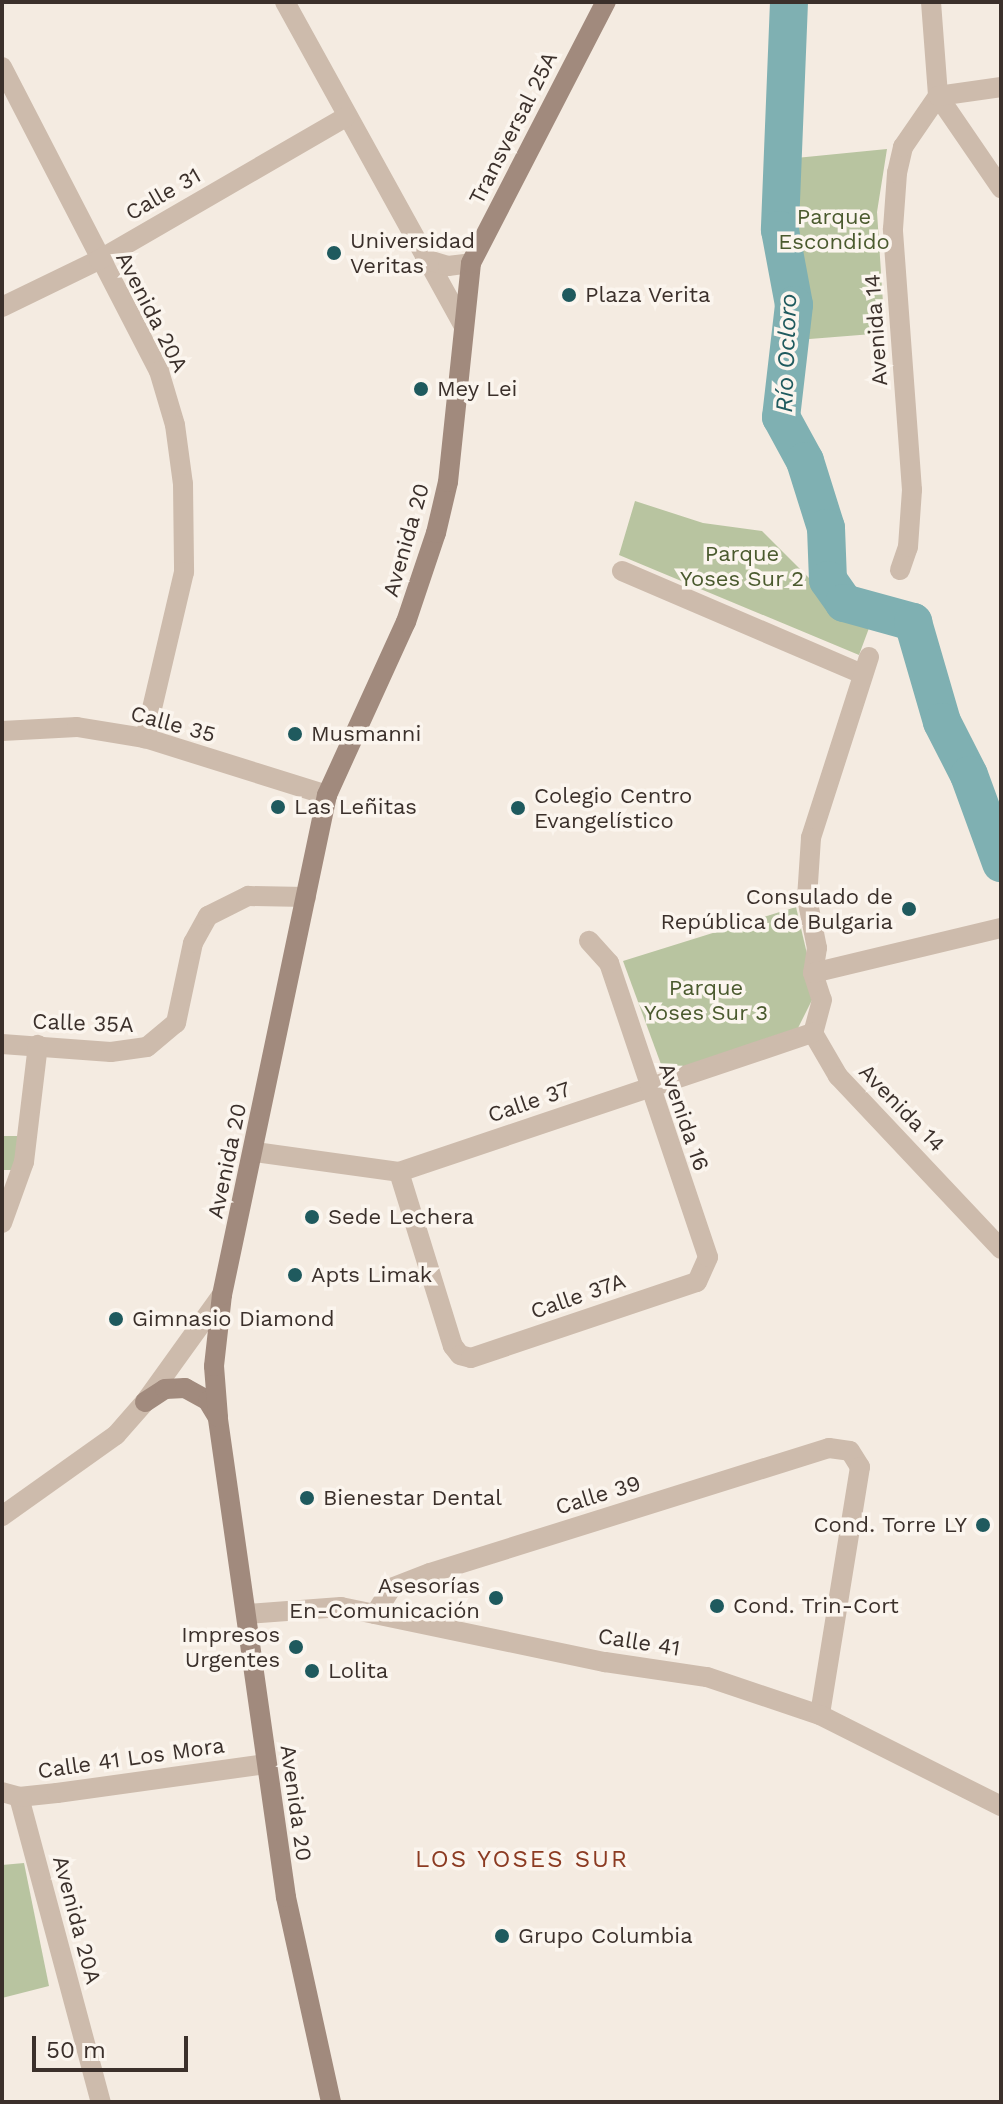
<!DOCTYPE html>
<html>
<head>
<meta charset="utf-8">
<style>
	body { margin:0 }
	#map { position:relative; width:1003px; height:2104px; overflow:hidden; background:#f4ebe1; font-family:"Work Sans",sans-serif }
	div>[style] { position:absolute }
	.green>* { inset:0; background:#b8c4a0 }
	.river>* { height:38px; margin:-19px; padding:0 19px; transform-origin:19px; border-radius:19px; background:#7fb0b2 }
	.minor>* { height:20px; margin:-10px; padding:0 10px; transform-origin:10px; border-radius:10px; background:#cdbbac }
	.tertiary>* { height:20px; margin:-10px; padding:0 10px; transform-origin:10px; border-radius:10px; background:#cdbbac }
	.secondary>* { height:20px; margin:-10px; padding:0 10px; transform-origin:10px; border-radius:10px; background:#a18a7d }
	.dots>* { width:22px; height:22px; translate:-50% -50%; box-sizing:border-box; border:4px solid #fbf5ee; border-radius:50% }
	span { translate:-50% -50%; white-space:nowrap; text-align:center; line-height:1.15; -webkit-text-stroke:7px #fbf5ee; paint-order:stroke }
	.street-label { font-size:22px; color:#3b302b }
	.park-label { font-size:22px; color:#4a5a2e }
	.poi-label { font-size:22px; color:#3b302b }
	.left { translate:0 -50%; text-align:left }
	.right { translate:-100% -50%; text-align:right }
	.water-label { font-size:24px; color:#1f5a5e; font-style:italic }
	.neighbourhood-label { font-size:24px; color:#8c3b22; letter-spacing:2px }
	.frame { position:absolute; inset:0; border:4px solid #3b302b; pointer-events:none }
	.scale { position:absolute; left:32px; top:2036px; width:156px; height:36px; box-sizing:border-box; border:4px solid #3b302b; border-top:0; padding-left:10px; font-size:24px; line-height:28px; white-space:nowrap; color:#3b302b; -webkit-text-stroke:6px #fbf5ee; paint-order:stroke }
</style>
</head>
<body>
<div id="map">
	<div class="green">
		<div style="clip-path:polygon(887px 149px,877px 212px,885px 333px,797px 340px,804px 305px,790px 231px,796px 158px)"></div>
		<div style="clip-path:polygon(635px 501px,703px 523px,762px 531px,843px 612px,872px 620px,859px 655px,619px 555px)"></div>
		<div style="clip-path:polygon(796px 907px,816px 992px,794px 1036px,672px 1072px,662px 1067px,623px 961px)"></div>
		<div style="clip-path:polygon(2px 1136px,18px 1136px,15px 1170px,2px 1170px)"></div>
		<div style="clip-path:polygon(24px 1863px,49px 1986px,2px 1998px,2px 1865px)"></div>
	</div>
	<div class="river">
		<div style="left:789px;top:2px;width:228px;rotate:92.3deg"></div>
		<div style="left:780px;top:230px;width:76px;rotate:79.4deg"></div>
		<div style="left:794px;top:305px;width:113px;rotate:96.6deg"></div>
		<div style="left:781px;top:417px;width:50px;rotate:61.4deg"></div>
		<div style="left:805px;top:461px;width:70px;rotate:72.6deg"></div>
		<div style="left:826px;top:528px;width:52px;rotate:87.8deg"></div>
		<div style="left:828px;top:580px;width:28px;rotate:55deg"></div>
		<div style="left:844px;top:603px;width:72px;rotate:15.4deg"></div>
		<div style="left:913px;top:622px;width:104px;rotate:73.8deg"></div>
		<div style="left:942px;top:722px;width:59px;rotate:63deg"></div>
		<div style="left:969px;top:775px;width:94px;rotate:70deg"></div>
	</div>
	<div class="minor">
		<div style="left:285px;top:2px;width:369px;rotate:61.1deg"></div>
		<div style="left:931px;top:2px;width:94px;rotate:85.7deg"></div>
		<div style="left:938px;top:96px;width:112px;rotate:55.6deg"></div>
		<div style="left:2px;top:67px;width:342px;rotate:62.7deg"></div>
		<div style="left:159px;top:371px;width:56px;rotate:73.5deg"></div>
		<div style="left:175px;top:425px;width:60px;rotate:82.3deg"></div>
		<div style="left:183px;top:484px;width:88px;rotate:89.3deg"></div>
		<div style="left:184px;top:572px;width:171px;rotate:103.2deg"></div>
		<div style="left:425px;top:259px;width:24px;rotate:17deg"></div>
		<div style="left:448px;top:266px;width:23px;rotate:-7deg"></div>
		<div style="left:2px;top:307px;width:108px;rotate:-25.9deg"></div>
		<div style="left:99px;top:260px;width:285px;rotate:-30.1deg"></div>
		<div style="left:900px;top:570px;width:24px;rotate:-71deg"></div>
		<div style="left:908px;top:547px;width:57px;rotate:-86deg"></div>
		<div style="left:912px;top:490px;width:262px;rotate:-94.2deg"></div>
		<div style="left:893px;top:229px;width:56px;rotate:-85.9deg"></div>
		<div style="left:897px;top:173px;width:27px;rotate:-77deg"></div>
		<div style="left:903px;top:147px;width:62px;rotate:-55.5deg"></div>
		<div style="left:938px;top:96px;width:64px;rotate:-8.1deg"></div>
		<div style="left:622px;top:571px;width:261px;rotate:23.2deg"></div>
		<div style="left:869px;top:657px;width:190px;rotate:107.8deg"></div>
		<div style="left:811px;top:838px;width:60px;rotate:93.8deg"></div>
		<div style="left:807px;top:898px;width:51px;rotate:78.7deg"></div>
		<div style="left:817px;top:948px;width:25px;rotate:99deg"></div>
		<div style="left:813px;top:973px;width:28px;rotate:72deg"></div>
		<div style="left:822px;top:1000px;width:34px;rotate:105deg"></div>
		<div style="left:813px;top:1033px;width:50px;rotate:59.8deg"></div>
		<div style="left:838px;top:1076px;width:238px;rotate:46.7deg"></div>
		<div style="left:2px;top:731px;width:75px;rotate:-3.1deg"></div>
		<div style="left:77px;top:727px;width:69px;rotate:9.2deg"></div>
		<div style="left:145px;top:738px;width:191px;rotate:17.4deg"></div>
		<div style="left:813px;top:973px;width:193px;rotate:-13.5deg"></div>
		<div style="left:2px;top:1044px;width:109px;rotate:4.2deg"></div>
		<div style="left:111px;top:1052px;width:36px;rotate:-8deg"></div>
		<div style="left:147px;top:1047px;width:38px;rotate:-40deg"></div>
		<div style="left:176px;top:1023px;width:82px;rotate:-78deg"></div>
		<div style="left:193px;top:943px;width:31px;rotate:-61deg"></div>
		<div style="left:208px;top:916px;width:45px;rotate:-26.6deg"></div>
		<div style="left:248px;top:896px;width:58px;rotate:1deg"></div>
		<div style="left:255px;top:1152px;width:145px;rotate:7.9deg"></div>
		<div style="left:399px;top:1172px;width:437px;rotate:-18.6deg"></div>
		<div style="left:399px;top:1172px;width:182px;rotate:72.8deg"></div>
		<div style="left:453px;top:1346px;width:11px;rotate:52deg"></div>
		<div style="left:460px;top:1355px;width:11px;rotate:15deg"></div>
		<div style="left:471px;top:1358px;width:238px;rotate:-18.6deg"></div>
		<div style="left:697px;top:1282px;width:27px;rotate:-66deg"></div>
		<div style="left:708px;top:1257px;width:310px;rotate:-108.6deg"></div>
		<div style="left:609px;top:963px;width:30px;rotate:-132deg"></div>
		<div style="left:2px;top:1223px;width:65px;rotate:-70.2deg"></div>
		<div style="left:24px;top:1162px;width:118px;rotate:-83.2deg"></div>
		<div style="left:2px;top:1516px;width:140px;rotate:-35.4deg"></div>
		<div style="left:116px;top:1435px;width:44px;rotate:-48.7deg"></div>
		<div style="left:145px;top:1402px;width:132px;rotate:-54.3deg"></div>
		<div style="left:375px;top:1614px;width:31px;rotate:-58deg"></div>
		<div style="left:391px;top:1588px;width:42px;rotate:-21deg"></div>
		<div style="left:430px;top:1573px;width:418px;rotate:-17.4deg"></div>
		<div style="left:829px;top:1448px;width:21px;rotate:8deg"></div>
		<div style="left:850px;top:1451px;width:19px;rotate:58deg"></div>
		<div style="left:860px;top:1467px;width:251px;rotate:99.2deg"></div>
		<div style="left:19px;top:1797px;width:316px;rotate:75deg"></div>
	</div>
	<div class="tertiary">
		<div style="left:247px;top:1614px;width:94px;rotate:-4.3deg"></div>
		<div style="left:341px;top:1607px;width:270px;rotate:11.8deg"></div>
		<div style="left:605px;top:1662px;width:103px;rotate:8.4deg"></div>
		<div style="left:707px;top:1677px;width:119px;rotate:18.6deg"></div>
		<div style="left:820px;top:1715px;width:203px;rotate:26.7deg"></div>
		<div style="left:2px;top:1792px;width:18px;rotate:16deg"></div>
		<div style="left:19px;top:1797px;width:38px;rotate:-6deg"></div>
		<div style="left:57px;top:1793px;width:211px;rotate:-7.9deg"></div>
	</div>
	<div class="secondary">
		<div style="left:145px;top:1402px;width:24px;rotate:-33deg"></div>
		<div style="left:165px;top:1389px;width:20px;rotate:-3deg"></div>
		<div style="left:185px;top:1388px;width:26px;rotate:29deg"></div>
		<div style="left:208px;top:1401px;width:17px;rotate:59deg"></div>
		<div style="left:331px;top:2102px;width:210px;rotate:-102.4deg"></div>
		<div style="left:286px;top:1897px;width:485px;rotate:-98.1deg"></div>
		<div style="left:218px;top:1417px;width:51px;rotate:-94.5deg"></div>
		<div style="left:214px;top:1366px;width:71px;rotate:-83.6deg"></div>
		<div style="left:222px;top:1295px;width:511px;rotate:-78.14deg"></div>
		<div style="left:327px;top:795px;width:190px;rotate:-65.5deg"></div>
		<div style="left:406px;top:622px;width:94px;rotate:-71.4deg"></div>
		<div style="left:436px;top:533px;width:52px;rotate:-76.8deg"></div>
		<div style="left:448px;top:482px;width:220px;rotate:-84deg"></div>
		<div style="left:471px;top:263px;width:294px;rotate:-62.7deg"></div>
	</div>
	<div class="dots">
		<div style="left:334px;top:253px;background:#1f5a5e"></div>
		<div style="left:569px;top:295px;background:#1f5a5e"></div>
		<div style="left:421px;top:389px;background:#1f5a5e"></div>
		<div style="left:295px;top:734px;background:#1f5a5e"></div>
		<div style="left:278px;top:807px;background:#1f5a5e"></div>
		<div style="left:518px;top:808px;background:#1f5a5e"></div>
		<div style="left:909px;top:909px;background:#1f5a5e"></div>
		<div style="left:312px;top:1217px;background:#1f5a5e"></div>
		<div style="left:295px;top:1275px;background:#1f5a5e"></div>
		<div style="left:116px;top:1319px;background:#1f5a5e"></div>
		<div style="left:307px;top:1498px;background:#1f5a5e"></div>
		<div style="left:983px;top:1525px;background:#1f5a5e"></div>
		<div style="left:496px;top:1598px;background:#1f5a5e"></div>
		<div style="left:717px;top:1606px;background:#1f5a5e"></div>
		<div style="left:296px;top:1647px;background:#1f5a5e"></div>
		<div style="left:312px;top:1671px;background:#1f5a5e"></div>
		<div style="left:502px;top:1936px;background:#1f5a5e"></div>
	</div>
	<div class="street-label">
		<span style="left:513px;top:128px;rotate:-63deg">Transversal 25A</span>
		<span style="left:163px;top:194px;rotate:-30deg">Calle 31</span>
		<span style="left:152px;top:312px;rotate:63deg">Avenida 20A</span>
		<span style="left:876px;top:330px;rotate:-94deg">Avenida 14</span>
		<span style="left:406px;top:540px;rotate:-74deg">Avenida 20</span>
		<span style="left:173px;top:724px;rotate:15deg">Calle 35</span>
		<span style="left:83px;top:1023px;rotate:2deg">Calle 35A</span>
		<span style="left:529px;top:1102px;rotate:-19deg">Calle 37</span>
		<span style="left:902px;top:1108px;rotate:46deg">Avenida 14</span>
		<span style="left:684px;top:1117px;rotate:71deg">Avenida 16</span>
		<span style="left:227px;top:1161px;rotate:-78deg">Avenida 20</span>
		<span style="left:578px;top:1296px;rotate:-19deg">Calle 37A</span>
		<span style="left:598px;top:1495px;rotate:-17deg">Calle 39</span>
		<span style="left:639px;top:1642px;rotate:9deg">Calle 41</span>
		<span style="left:131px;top:1758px;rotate:-8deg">Calle 41 Los Mora</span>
		<span style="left:296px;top:1803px;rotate:82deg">Avenida 20</span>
		<span style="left:77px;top:1920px;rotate:75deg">Avenida 20A</span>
	</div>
	<div class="park-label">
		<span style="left:834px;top:229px">Parque<br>Escondido</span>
		<span style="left:742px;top:566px">Parque<br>Yoses Sur 2</span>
		<span style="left:706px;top:1000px">Parque<br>Yoses Sur 3</span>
	</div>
	<div class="poi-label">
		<span class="left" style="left:350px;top:253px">Universidad<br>Veritas</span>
		<span class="left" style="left:585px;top:295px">Plaza Verita</span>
		<span class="left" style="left:437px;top:389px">Mey Lei</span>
		<span class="left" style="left:311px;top:734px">Musmanni</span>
		<span class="left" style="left:534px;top:808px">Colegio Centro<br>Evangelístico</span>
		<span class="left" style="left:294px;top:807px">Las Leñitas</span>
		<span class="right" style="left:893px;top:909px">Consulado de<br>República de Bulgaria</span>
		<span class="left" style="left:328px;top:1217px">Sede Lechera</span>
		<span class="left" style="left:311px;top:1275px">Apts Limak</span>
		<span class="left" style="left:132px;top:1319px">Gimnasio Diamond</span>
		<span class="left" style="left:323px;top:1498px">Bienestar Dental</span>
		<span class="right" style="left:967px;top:1525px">Cond. Torre LY</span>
		<span class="right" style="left:480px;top:1598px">Asesorías<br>En-Comunicación</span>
		<span class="left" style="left:733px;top:1606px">Cond. Trin-Cort</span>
		<span class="right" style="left:280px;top:1647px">Impresos<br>Urgentes</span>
		<span class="left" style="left:328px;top:1671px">Lolita</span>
		<span class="left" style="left:518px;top:1936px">Grupo Columbia</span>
	</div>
	<div class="water-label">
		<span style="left:787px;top:353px;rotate:-88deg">Río Ocloro</span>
	</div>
	<div class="neighbourhood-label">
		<span style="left:522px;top:1860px">LOS YOSES SUR</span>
	</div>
	<div class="frame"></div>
	<div class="scale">50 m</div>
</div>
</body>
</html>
